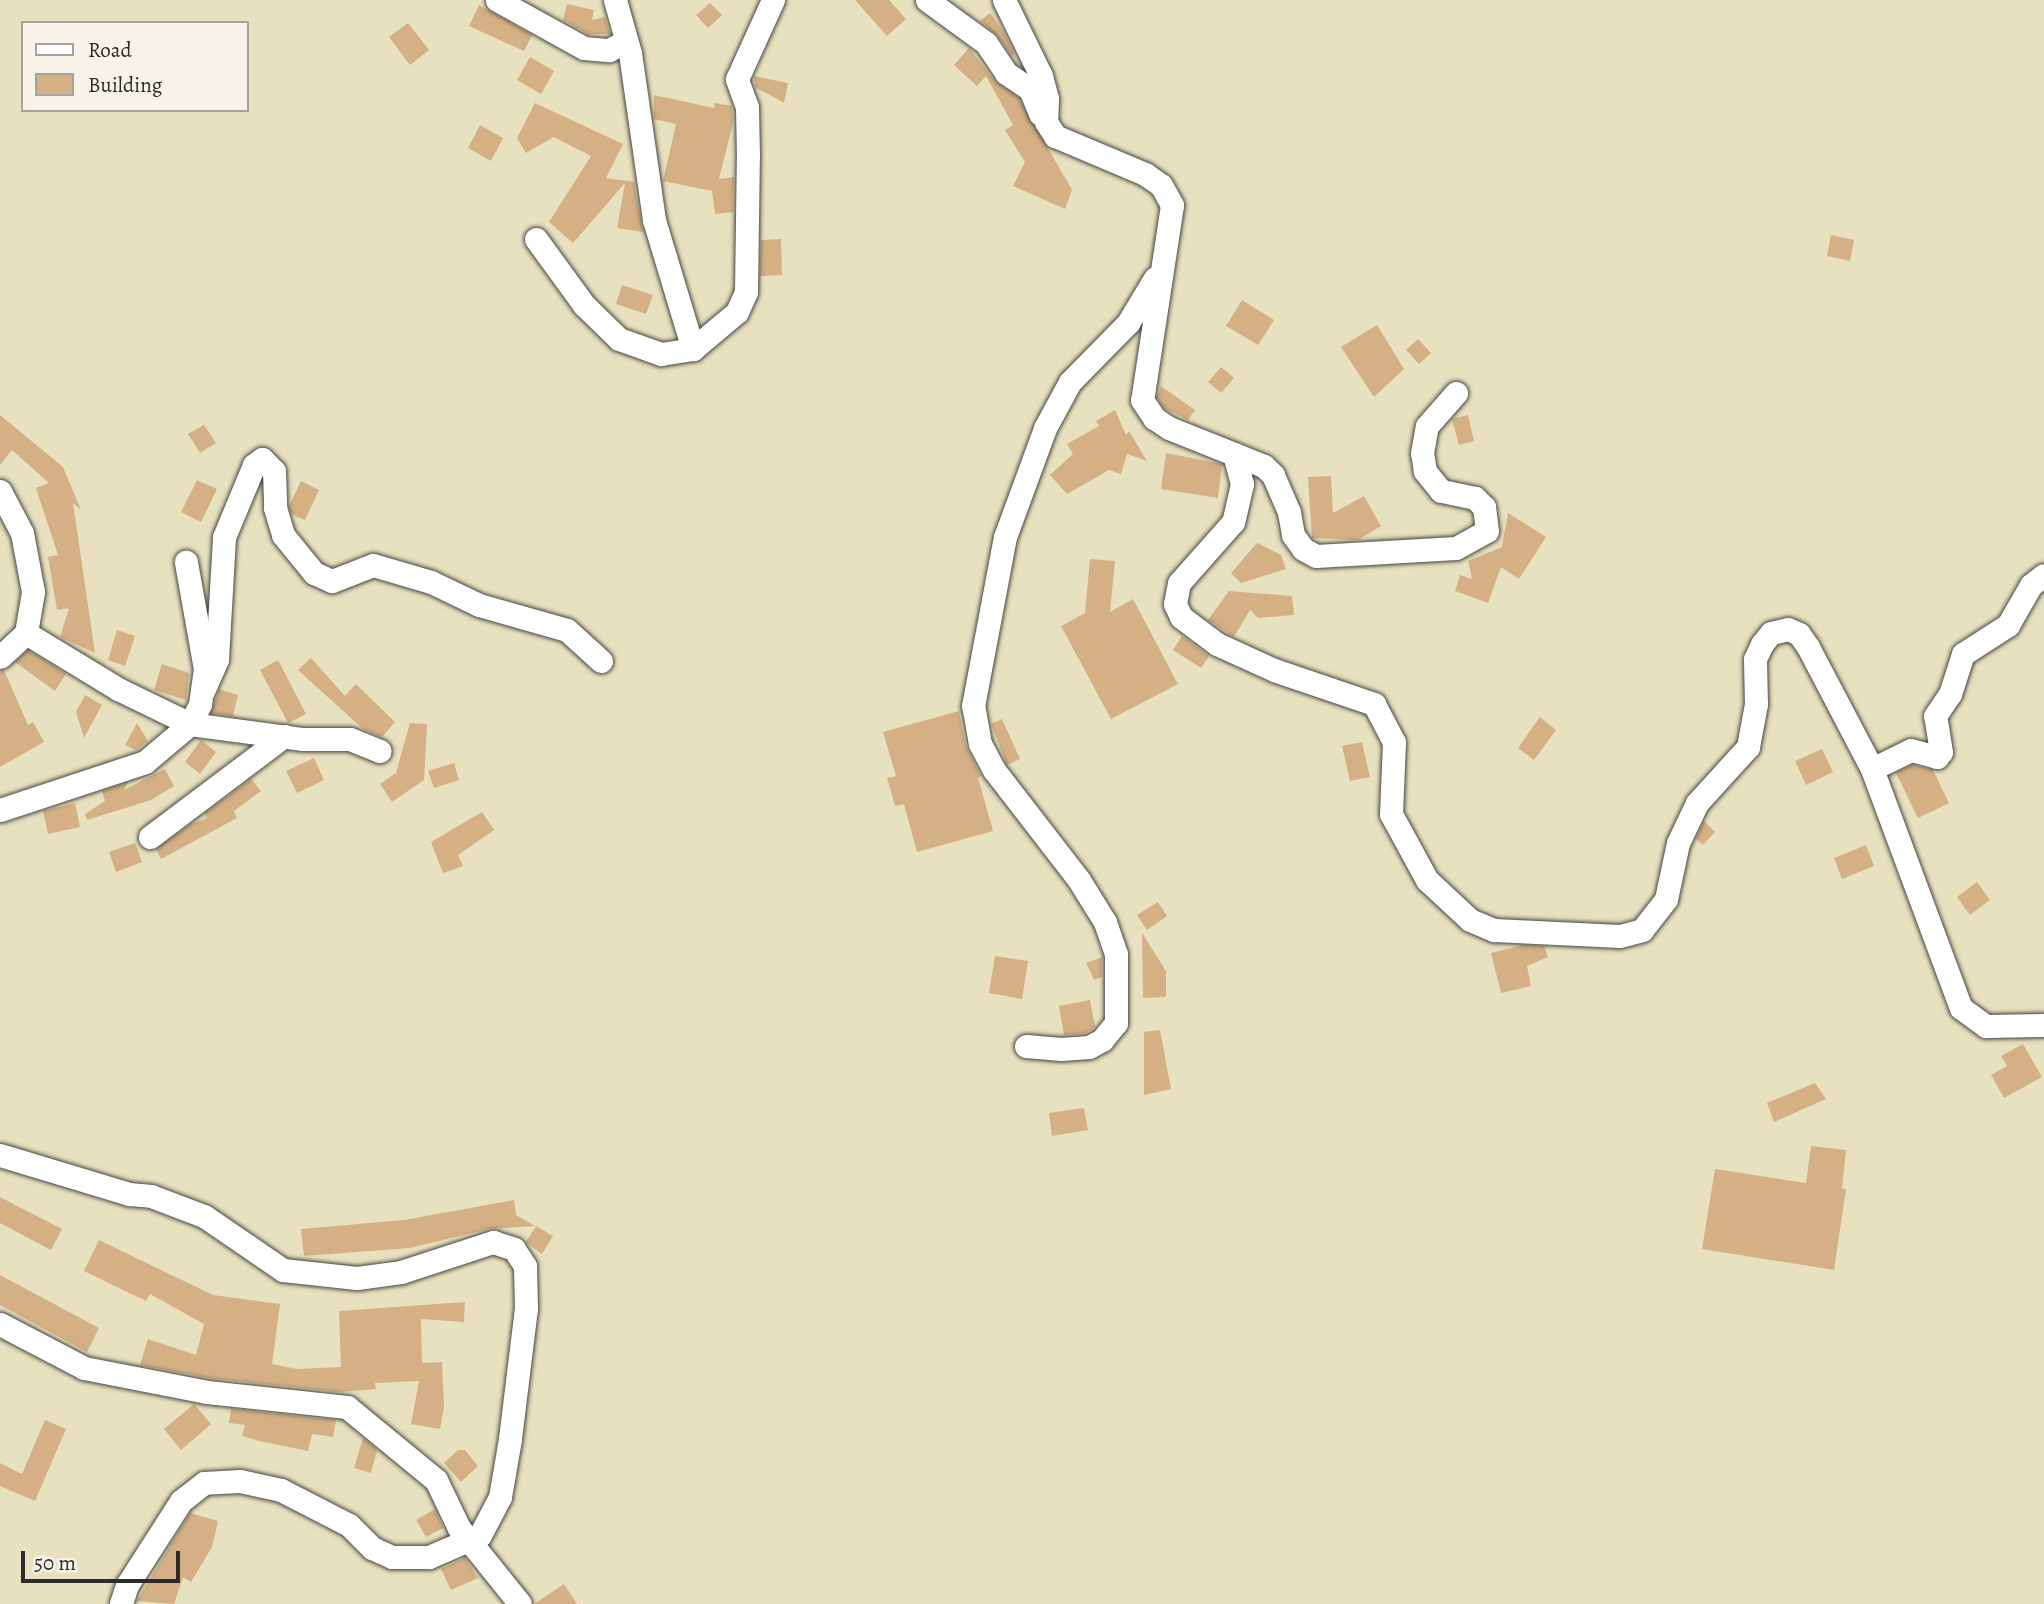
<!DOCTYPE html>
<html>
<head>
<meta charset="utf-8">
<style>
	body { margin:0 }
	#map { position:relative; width:2044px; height:1604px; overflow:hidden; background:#e8e1bf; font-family:Alegreya,serif }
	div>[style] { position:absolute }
	.building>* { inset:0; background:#d4b084 }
	.roads { filter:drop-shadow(0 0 2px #474641) drop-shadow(0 0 2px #474641) }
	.minor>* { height:23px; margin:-11.5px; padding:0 11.5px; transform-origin:11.5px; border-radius:11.5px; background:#fff }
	span { translate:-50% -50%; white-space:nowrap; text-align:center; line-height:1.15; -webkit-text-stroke:6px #f7f3e8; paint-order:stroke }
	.legend { position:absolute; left:21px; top:21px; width:228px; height:91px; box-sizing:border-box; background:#f7f3e8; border:2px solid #a5a39c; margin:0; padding:9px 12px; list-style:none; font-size:21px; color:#2b2b2b }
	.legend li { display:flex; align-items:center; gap:14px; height:35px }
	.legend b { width:35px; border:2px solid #a5a39c }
	.scale { position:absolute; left:21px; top:1551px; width:159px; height:32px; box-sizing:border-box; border:4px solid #2b2b2b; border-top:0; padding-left:9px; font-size:21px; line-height:24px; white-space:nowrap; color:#2b2b2b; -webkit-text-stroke:5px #f7f3e8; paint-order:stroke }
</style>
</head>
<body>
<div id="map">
	<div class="building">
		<div style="clip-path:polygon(855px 0,889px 0,906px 19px,887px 36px)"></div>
		<div style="clip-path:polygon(710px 3px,722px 15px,708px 28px,696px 15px)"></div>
		<div style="clip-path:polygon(567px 4px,594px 10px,592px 20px,605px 17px,610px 34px,588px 34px,563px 20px)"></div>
		<div style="clip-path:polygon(479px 5px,532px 35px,524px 51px,469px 26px)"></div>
		<div style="clip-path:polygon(990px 13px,1004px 32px,1015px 54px,1012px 56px,997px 35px,980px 21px)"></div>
		<div style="clip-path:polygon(408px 23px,429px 50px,410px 65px,389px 37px)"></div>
		<div style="clip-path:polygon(969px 48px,995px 81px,1019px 98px,1072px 190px,1065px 209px,1013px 186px,1025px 162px,1005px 130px,1013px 125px,986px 76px,977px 86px,954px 65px)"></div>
		<div style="clip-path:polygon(530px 57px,554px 71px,541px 94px,517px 80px)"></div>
		<div style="clip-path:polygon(754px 76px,788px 83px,784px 103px,755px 87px)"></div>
		<div style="clip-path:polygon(654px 95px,714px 108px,715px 103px,732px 106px,733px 123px,719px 179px,734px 177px,733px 212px,715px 214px,712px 191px,663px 181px,676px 124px,654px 119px)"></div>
		<div style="clip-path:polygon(535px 103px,623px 144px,606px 178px,634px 182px,643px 232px,617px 228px,625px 183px,573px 243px,549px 222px,591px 156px,554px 137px,526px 153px,517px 138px)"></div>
		<div style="clip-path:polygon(480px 125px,503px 138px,491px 161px,468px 148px)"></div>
		<div style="clip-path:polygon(1831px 235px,1854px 240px,1850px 261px,1827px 256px)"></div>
		<div style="clip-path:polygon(781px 239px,782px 275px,760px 276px,761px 240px)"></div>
		<div style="clip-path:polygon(622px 285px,653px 295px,646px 314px,616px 304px)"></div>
		<div style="clip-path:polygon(1242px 300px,1274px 320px,1258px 345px,1226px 326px)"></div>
		<div style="clip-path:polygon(1377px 325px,1404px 369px,1374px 397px,1341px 347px)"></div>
		<div style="clip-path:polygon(1418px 339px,1431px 353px,1419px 364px,1406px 350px)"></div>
		<div style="clip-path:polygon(1221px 367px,1234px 378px,1221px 393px,1208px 382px)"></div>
		<div style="clip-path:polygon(1161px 386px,1195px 410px,1188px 420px,1164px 408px,1157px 397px)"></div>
		<div style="clip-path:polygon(1115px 410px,1126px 435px,1129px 431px,1147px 461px,1127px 454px,1121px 474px,1109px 470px,1067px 494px,1050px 475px,1073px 454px,1067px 444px,1099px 426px,1096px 421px)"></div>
		<div style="clip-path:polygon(0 415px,63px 467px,81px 510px,73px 503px,95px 653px,60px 637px,69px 608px,57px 610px,48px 557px,58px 555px,36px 488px,49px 483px,12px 450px,0 465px)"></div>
		<div style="clip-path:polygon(1468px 415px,1474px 441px,1459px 445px,1452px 419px)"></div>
		<div style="clip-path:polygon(204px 425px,216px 443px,200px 453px,188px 434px)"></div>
		<div style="clip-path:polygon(1166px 453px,1222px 464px,1218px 498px,1161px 489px)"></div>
		<div style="clip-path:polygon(1331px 476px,1333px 513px,1364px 496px,1381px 526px,1358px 540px,1312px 538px,1308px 477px)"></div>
		<div style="clip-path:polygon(197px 480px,217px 489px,201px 522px,181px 512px)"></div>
		<div style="clip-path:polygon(301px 481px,319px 490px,305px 520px,291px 514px,289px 506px)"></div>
		<div style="clip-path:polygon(1508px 513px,1546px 537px,1519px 579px,1501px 567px,1488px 603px,1455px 591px,1460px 575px,1472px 579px,1468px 561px,1502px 547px)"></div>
		<div style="clip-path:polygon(1257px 543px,1281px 555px,1286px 569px,1241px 583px,1231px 573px)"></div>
		<div style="clip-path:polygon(1090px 559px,1115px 561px,1110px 612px,1133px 599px,1178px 684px,1111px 719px,1061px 626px,1085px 613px)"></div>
		<div style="clip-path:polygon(1229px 591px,1292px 596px,1294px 615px,1258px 618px,1250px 610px,1234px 637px,1208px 620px)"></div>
		<div style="clip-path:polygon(117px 630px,135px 636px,125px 666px,108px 660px)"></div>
		<div style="clip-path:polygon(1182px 636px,1209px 656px,1201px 668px,1173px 650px)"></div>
		<div style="clip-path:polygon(28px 650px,66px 674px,55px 691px,15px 662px)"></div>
		<div style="clip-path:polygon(311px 658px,345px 696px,356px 684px,395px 722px,382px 737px,363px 729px,298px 670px)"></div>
		<div style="clip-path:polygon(278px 660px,306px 714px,288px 723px,260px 670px)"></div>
		<div style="clip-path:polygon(162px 664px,189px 673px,186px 700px,154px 690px)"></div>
		<div style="clip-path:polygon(4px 670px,28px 725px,33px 722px,44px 742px,0 767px,0 671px)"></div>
		<div style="clip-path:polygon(219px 689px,238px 695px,233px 716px,211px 713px)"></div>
		<div style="clip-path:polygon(85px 695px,102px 705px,84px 738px,76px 712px)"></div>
		<div style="clip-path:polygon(959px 711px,966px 747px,981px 776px,978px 778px,993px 831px,917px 852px,904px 804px,895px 806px,887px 778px,896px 776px,883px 732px)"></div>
		<div style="clip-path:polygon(1540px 717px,1556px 730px,1534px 760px,1518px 748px)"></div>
		<div style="clip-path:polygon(1002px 719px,1020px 759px,1007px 765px,991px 724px)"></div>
		<div style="clip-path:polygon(137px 723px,148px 741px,136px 750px,125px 745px)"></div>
		<div style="clip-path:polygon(410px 723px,427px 724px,424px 780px,392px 802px,380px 784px,396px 773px)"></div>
		<div style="clip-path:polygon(201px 740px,216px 752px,200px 774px,185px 762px)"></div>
		<div style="clip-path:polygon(1362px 742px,1370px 777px,1350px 781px,1342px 746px)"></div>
		<div style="clip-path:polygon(1822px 749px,1833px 772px,1806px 785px,1795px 761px)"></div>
		<div style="clip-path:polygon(314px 758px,324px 780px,297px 793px,286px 771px)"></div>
		<div style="clip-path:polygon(454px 763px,459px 780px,434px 788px,428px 771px)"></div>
		<div style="clip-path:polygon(1912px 765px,1933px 770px,1949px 803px,1918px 818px,1896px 773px)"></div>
		<div style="clip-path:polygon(165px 769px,174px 786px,151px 800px,87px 820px,85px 814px,105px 801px,102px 791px,128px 782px,124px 790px)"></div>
		<div style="clip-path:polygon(251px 779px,261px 791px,234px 811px,237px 818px,161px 859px,156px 849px,191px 824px,207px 818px,205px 813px)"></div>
		<div style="clip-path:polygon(75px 803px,80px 827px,48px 834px,43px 811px)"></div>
		<div style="clip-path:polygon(482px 812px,494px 830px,458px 855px,463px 866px,443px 873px,431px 842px)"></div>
		<div style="clip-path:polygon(1704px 821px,1715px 832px,1703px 845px,1696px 839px)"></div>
		<div style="clip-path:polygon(135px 843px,142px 862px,116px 872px,109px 852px)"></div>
		<div style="clip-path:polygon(1866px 845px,1874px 866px,1842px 879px,1834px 858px)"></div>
		<div style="clip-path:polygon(1977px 882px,1990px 900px,1970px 915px,1957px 897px)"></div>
		<div style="clip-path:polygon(1158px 902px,1167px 916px,1147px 930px,1137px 915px)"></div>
		<div style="clip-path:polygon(1142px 933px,1166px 971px,1166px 997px,1143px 998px)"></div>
		<div style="clip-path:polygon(1523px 945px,1544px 946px,1548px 957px,1527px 966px,1531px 986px,1501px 993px,1491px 953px)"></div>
		<div style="clip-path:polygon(995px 956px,1028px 961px,1022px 999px,989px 993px)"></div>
		<div style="clip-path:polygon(1102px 957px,1102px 977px,1094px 980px,1086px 963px)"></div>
		<div style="clip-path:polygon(1090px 1000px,1095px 1027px,1085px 1033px,1064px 1035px,1059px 1006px)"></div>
		<div style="clip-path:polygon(1160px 1030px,1171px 1089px,1144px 1095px,1144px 1032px)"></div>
		<div style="clip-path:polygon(2023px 1044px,2042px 1077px,2004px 1098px,1991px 1075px,2007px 1066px,2001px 1056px)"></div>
		<div style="clip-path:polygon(1815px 1083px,1826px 1099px,1774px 1122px,1767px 1103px)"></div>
		<div style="clip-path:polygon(1084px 1108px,1088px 1130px,1052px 1136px,1049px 1113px)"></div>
		<div style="clip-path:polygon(1811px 1146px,1846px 1150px,1842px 1189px,1846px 1189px,1834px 1270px,1702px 1249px,1715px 1169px,1806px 1183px)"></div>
		<div style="clip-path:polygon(0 1197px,62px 1229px,51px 1250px,0 1223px)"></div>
		<div style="clip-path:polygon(514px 1200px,516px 1215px,535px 1226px,489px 1229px,410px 1248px,304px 1256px,301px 1229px,404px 1220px)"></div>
		<div style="clip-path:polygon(536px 1226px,553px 1236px,542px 1254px,526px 1242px)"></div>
		<div style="clip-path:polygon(99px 1240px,213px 1295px,280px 1304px,272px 1364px,297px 1369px,341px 1367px,339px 1311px,465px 1302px,464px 1322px,421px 1319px,422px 1363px,442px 1362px,444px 1407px,440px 1429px,411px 1424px,419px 1381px,375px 1383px,376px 1389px,339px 1392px,209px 1378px,140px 1365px,148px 1339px,196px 1355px,204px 1324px,150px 1294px,146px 1301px,84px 1271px)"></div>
		<div style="clip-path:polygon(0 1275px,99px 1328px,87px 1352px,0 1305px)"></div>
		<div style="clip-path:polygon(194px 1404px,211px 1424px,181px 1450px,164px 1429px)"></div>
		<div style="clip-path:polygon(231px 1409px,336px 1420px,333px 1437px,312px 1434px,308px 1451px,259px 1441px,242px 1436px,245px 1425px,229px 1423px)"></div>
		<div style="clip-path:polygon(45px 1420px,66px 1429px,35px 1501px,0 1486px,0 1463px,22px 1474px)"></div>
		<div style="clip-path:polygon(363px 1438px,377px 1450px,371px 1473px,354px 1468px)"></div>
		<div style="clip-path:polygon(458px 1450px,465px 1450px,478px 1466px,461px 1482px,444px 1463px)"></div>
		<div style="clip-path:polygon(435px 1509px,443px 1528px,426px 1537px,416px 1520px)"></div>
		<div style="clip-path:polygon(190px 1513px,218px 1521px,212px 1547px,191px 1582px,183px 1577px,174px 1604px,137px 1601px)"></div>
		<div style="clip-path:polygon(465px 1558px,478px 1578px,451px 1590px,441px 1569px)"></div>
		<div style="clip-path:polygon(564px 1584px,577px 1604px,534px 1604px)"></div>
	</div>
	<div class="roads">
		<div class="minor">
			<div style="left:497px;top:0;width:99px;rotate:28.9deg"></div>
			<div style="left:584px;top:48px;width:25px;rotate:5deg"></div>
			<div style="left:609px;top:50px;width:19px;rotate:-28deg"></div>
			<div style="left:615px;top:0;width:55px;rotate:74.2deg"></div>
			<div style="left:630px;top:53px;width:169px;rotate:81.8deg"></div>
			<div style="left:654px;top:220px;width:135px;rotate:73.2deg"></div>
			<div style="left:927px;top:0;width:73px;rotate:36.1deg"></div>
			<div style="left:986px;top:43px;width:36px;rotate:56deg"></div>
			<div style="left:1006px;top:73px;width:29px;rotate:34deg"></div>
			<div style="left:1030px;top:89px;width:27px;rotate:68deg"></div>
			<div style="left:1004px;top:0;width:85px;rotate:64deg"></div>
			<div style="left:1041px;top:76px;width:23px;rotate:75deg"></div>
			<div style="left:1047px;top:98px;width:24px;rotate:92deg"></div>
			<div style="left:1046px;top:122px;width:17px;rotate:57deg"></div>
			<div style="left:1055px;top:136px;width:98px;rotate:22.9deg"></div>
			<div style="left:1145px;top:174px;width:19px;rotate:35deg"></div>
			<div style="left:1161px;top:185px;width:23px;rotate:61deg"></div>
			<div style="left:1172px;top:205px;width:197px;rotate:98.7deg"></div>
			<div style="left:1142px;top:400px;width:22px;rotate:56deg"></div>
			<div style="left:1154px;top:418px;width:18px;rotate:34deg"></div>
			<div style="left:1169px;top:428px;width:70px;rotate:21.8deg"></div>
			<div style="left:1234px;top:454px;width:31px;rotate:75deg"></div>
			<div style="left:1242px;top:484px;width:39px;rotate:103deg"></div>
			<div style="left:1233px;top:522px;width:81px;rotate:131.5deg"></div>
			<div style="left:1179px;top:583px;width:21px;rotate:101deg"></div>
			<div style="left:1175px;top:604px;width:14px;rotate:65deg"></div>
			<div style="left:1181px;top:617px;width:45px;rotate:36.9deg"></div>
			<div style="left:1217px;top:644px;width:63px;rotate:24.5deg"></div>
			<div style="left:1274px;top:670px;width:106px;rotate:18.8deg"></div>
			<div style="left:1374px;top:704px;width:43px;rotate:62.2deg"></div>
			<div style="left:1394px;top:742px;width:72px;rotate:92.4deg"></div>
			<div style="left:1391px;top:814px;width:75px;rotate:61.4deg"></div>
			<div style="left:1427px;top:880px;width:59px;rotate:42.9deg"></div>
			<div style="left:1470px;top:920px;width:26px;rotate:23deg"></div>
			<div style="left:1494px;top:930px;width:126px;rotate:2.7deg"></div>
			<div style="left:1620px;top:936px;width:23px;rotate:-15deg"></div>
			<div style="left:1642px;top:930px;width:39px;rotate:-52deg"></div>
			<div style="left:1666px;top:899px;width:57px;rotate:-77.9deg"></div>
			<div style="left:1678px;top:843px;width:44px;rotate:-64.6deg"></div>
			<div style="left:1697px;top:803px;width:76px;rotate:-47.7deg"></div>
			<div style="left:1748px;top:747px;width:44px;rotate:-79.5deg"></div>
			<div style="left:1756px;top:704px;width:45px;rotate:-91.3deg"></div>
			<div style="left:1755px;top:659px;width:17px;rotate:-65deg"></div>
			<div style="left:1762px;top:644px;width:14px;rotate:-51deg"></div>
			<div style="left:1771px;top:633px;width:17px;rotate:-13deg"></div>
			<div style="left:1788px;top:629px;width:12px;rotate:24deg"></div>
			<div style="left:1799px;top:634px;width:16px;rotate:55deg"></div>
			<div style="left:1808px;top:647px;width:138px;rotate:62.3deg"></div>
			<div style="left:1872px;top:769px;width:255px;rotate:69.6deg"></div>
			<div style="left:1961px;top:1008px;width:31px;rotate:36deg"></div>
			<div style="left:1986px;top:1026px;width:58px;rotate:-1deg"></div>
			<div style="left:536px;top:239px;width:82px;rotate:54deg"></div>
			<div style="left:584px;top:305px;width:49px;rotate:44.2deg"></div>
			<div style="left:619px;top:339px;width:45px;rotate:19.7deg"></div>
			<div style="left:661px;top:354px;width:32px;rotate:-9deg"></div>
			<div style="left:693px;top:349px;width:57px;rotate:-40.1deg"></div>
			<div style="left:737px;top:312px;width:22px;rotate:-66deg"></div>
			<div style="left:746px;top:292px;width:136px;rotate:-89.2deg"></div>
			<div style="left:748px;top:156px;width:49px;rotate:-91.2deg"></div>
			<div style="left:747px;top:107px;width:30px;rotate:-110deg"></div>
			<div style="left:737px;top:79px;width:87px;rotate:-65.5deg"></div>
			<div style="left:1234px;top:454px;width:32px;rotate:22deg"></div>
			<div style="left:1264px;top:466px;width:13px;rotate:45deg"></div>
			<div style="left:1273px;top:475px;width:40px;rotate:66.6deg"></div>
			<div style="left:1289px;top:512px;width:23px;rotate:80deg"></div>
			<div style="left:1293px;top:535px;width:17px;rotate:54deg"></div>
			<div style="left:1303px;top:549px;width:15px;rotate:28deg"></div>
			<div style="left:1316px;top:556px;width:140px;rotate:-3.3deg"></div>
			<div style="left:1456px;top:548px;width:35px;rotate:-29deg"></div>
			<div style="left:1487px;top:531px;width:24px;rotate:-97deg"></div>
			<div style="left:1484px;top:507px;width:13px;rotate:-135deg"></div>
			<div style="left:1475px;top:498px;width:35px;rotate:-168deg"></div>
			<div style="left:1441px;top:491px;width:26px;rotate:-129deg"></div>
			<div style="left:1425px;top:471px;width:18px;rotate:-99deg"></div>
			<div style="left:1422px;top:453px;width:27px;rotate:-80deg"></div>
			<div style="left:1427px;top:426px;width:44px;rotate:-48.7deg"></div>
			<div style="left:0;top:491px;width:47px;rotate:62.4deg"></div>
			<div style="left:22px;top:533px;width:60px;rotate:79.4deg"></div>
			<div style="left:33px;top:592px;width:42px;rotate:99.7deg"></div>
			<div style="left:26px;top:633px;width:35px;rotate:137deg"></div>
			<div style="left:26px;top:633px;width:108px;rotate:31.3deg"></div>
			<div style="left:118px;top:689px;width:80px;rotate:25.9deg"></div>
			<div style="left:190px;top:724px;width:114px;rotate:7.6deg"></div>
			<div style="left:303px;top:739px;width:47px"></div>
			<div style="left:350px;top:739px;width:32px;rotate:22deg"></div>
			<div style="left:203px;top:691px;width:35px;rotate:-66deg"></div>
			<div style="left:217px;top:659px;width:122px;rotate:-86.7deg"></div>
			<div style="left:224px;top:537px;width:78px;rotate:-67.4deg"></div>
			<div style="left:254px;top:465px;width:10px;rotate:-37deg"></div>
			<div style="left:262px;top:459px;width:17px;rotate:45deg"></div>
			<div style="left:274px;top:471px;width:37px;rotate:88deg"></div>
			<div style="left:275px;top:508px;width:28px;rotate:73deg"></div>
			<div style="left:283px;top:535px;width:49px;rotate:50.8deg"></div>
			<div style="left:314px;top:573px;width:20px;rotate:24deg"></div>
			<div style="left:332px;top:581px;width:44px;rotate:-21.3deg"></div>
			<div style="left:373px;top:565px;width:60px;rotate:16.3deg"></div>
			<div style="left:431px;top:582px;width:53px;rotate:25.6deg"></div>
			<div style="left:479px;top:605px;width:91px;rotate:15.9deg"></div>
			<div style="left:567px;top:630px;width:46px;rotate:42.4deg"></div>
			<div style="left:1872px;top:769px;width:43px;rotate:-26deg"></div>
			<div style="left:1911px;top:750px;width:27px;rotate:15deg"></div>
			<div style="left:1937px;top:757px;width:6px;rotate:-51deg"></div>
			<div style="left:1941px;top:752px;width:36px;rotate:-99deg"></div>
			<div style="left:1935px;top:716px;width:27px;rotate:-56deg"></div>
			<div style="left:1950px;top:694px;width:42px;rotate:-72deg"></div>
			<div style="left:1963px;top:654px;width:54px;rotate:-32.8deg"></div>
			<div style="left:2008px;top:625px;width:46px;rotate:-60.1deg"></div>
			<div style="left:2031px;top:585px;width:16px;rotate:-38deg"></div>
			<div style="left:0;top:810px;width:153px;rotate:-18.3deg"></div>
			<div style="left:145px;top:762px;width:59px;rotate:-40.2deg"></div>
			<div style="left:190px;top:724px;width:22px;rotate:-63deg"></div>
			<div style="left:200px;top:704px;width:35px;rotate:-82deg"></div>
			<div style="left:205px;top:669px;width:109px;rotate:-100.1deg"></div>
			<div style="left:150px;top:837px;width:168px;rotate:-37deg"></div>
			<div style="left:1026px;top:1046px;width:35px;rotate:5deg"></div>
			<div style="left:1061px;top:1049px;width:28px;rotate:-4deg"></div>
			<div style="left:1089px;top:1047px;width:15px;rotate:-28deg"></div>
			<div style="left:1102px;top:1040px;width:22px;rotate:-51deg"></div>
			<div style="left:1116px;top:1023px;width:69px;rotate:-90deg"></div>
			<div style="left:1116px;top:954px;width:34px;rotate:-109deg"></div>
			<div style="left:1105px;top:922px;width:49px;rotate:-121.8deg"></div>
			<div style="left:1079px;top:880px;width:139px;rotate:-127.7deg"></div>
			<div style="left:994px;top:770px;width:30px;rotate:-118deg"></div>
			<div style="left:980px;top:744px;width:39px;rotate:-100deg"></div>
			<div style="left:973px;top:706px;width:172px;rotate:-79.3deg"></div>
			<div style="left:1005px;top:537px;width:116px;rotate:-69.8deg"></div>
			<div style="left:1045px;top:428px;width:52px;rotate:-61.5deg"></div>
			<div style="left:1070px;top:382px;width:83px;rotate:-45.5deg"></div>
			<div style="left:1128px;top:323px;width:52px;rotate:-59deg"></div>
			<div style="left:0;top:1155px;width:135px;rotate:16.8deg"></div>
			<div style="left:129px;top:1194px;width:22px;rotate:5deg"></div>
			<div style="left:151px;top:1196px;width:57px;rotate:20.7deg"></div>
			<div style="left:204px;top:1216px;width:96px;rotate:34.4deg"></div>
			<div style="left:283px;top:1270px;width:74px;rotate:6.2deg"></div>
			<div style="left:357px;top:1278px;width:44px;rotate:-7.8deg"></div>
			<div style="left:401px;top:1272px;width:97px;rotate:-18.1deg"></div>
			<div style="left:493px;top:1242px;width:22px;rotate:18deg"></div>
			<div style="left:514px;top:1249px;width:20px;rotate:57deg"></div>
			<div style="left:525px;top:1266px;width:42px;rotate:88.6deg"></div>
			<div style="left:526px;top:1308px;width:132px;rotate:97deg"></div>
			<div style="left:510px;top:1439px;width:59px;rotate:99.8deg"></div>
			<div style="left:500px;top:1497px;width:43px;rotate:117.8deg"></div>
			<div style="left:480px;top:1535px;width:56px;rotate:156.7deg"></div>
			<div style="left:429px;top:1557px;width:37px;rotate:180deg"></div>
			<div style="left:392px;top:1557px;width:22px;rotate:-156deg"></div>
			<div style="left:372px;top:1548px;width:33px;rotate:-135deg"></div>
			<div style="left:349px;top:1525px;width:76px;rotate:-152.8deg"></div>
			<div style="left:281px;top:1490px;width:42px;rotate:-167.6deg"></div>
			<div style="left:240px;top:1481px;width:36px;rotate:177deg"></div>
			<div style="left:204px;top:1483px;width:29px;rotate:142deg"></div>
			<div style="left:181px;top:1501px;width:100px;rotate:122.7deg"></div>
			<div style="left:127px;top:1585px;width:20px;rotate:108deg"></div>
			<div style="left:0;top:1324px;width:95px;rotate:27.6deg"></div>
			<div style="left:84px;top:1368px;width:125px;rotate:11deg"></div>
			<div style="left:207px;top:1392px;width:141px;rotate:6.1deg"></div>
			<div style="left:347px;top:1407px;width:115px;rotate:39.4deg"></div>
			<div style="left:436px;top:1480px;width:53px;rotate:64.4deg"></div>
			<div style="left:459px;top:1528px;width:97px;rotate:51.2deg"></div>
		</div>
	</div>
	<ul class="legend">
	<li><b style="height:9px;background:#fff"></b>Road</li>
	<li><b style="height:19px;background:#d4b084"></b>Building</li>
	</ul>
	<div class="scale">50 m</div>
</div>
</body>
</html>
